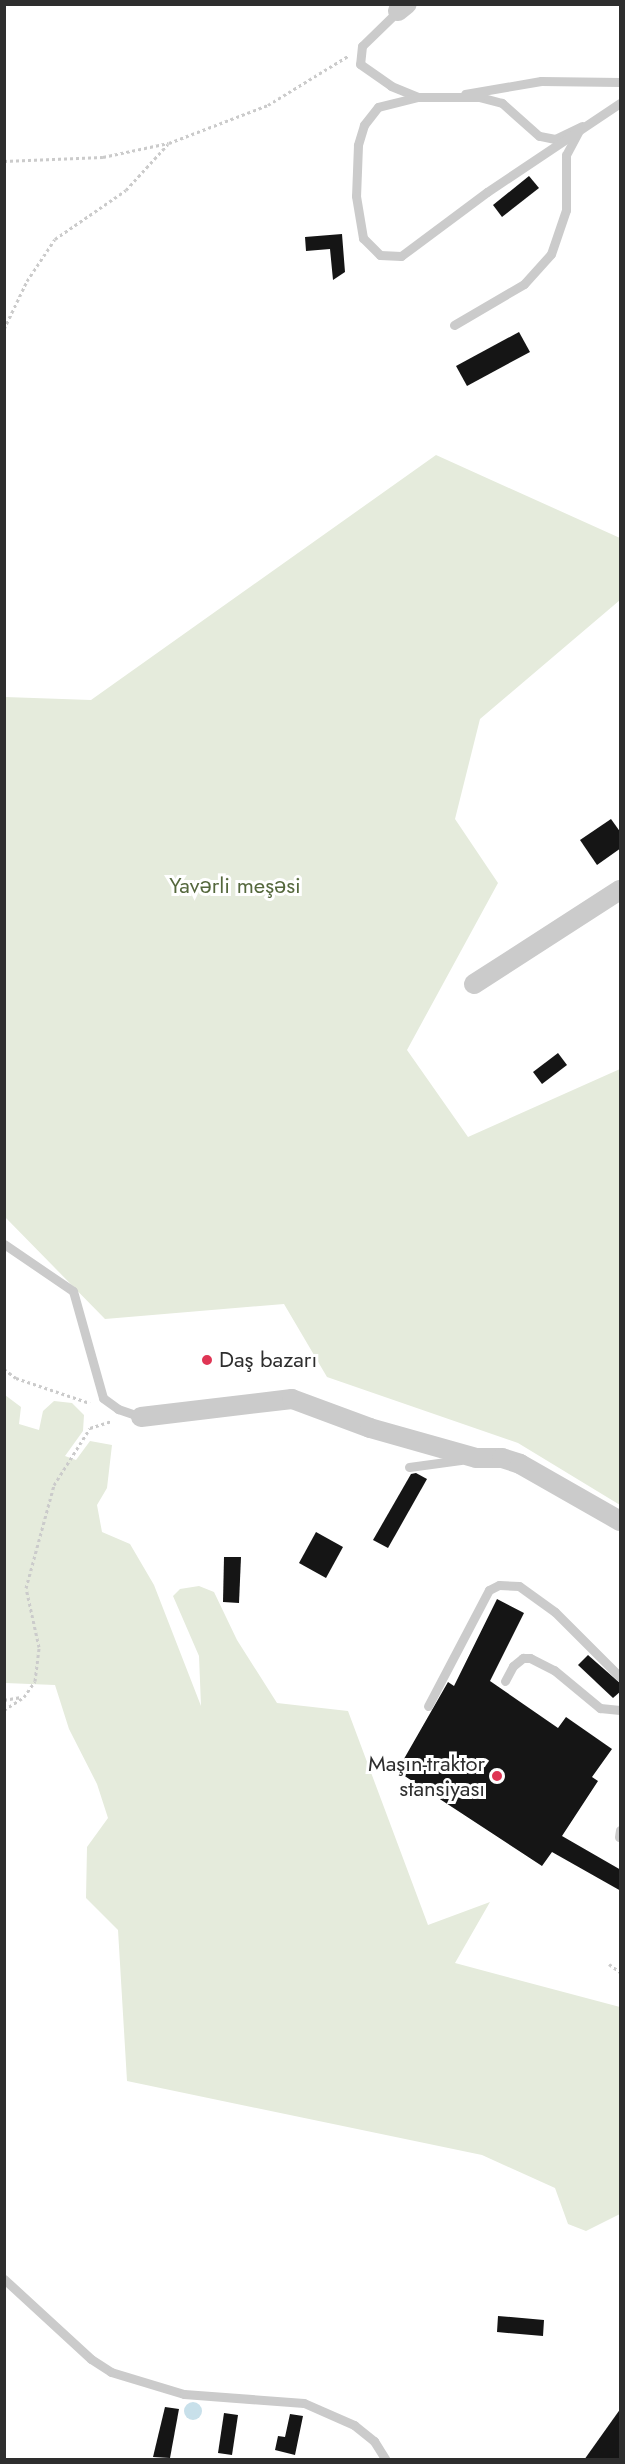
<!DOCTYPE html>
<html>
<head>
<meta charset="utf-8">
<style>
	body { margin:0 }
	#map { position:relative; width:625px; height:2464px; overflow:hidden; background:#fff; font-family:Jost,sans-serif }
	div>[style] { position:absolute }
	.green>* { inset:0; background:#e5ebdc }
	.water>* { inset:0; background:#c8e0ea }
	.round { border-radius:50% }
	.building>* { inset:0; background:#151515 }
	.path>* { height:3px; margin-top:-1.5px; transform-origin:0; background:repeating-linear-gradient(90deg,#cbcbcb 0 3px,transparent 0 6px) }
	.service>* { height:9px; margin:-4.5px; padding:0 4.5px; transform-origin:4.5px; border-radius:4.5px; background:#cbcbcb }
	.minor>* { height:20px; margin:-10px; padding:0 10px; transform-origin:10px; border-radius:10px; background:#cbcbcb }
	.dots>* { width:16px; height:16px; translate:-50% -50%; box-sizing:border-box; border:3px solid #fff; border-radius:50% }
	span { translate:-50% -50%; white-space:nowrap; text-align:center; line-height:1.15; -webkit-text-stroke:6px #fff; paint-order:stroke }
	.park-label { font-size:22px; color:#55683d }
	.poi-label { font-size:22px; color:#2e2e2e }
	.left { translate:0 -50%; text-align:left }
	.right { translate:-100% -50%; text-align:right }
	.frame { position:absolute; inset:0; border:6px solid #2e2e2e; pointer-events:none }
</style>
</head>
<body>
<div id="map">
	<div class="green">
		<div style="clip-path:polygon(436px 455px,620px 538px,620px 600px,480px 719px,455px 819px,498px 883px,407px 1050px,468px 1137px,620px 1069px,620px 1505px,518px 1443px,327px 1377px,284px 1304px,105px 1319px,5px 1217px,5px 697px,91px 700px)"></div>
		<div style="clip-path:polygon(5px 1395px,21px 1407px,19px 1424px,39px 1430px,43px 1411px,54px 1401px,72px 1403px,84px 1415px,83px 1431px,65px 1456px,76px 1460px,90px 1441px,112px 1445px,107px 1488px,97px 1505px,102px 1532px,130px 1544px,154px 1585px,201px 1706px,199px 1656px,173px 1596px,180px 1589px,199px 1586px,214px 1592px,237px 1640px,277px 1703px,348px 1711px,428px 1925px,490px 1902px,455px 1963px,620px 2007px,620px 2214px,586px 2231px,568px 2224px,555px 2188px,482px 2155px,127px 2081px,118px 1930px,86px 1898px,87px 1847px,108px 1818px,97px 1784px,69px 1729px,55px 1685px,5px 1683px)"></div>
	</div>
	<div class="water">
		<div class="round" style="left:184px;top:2402px;width:18px;height:18px"></div>
	</div>
	<div class="building">
		<div style="clip-path:polygon(529px 176px,539px 188px,502px 217px,493px 205px)"></div>
		<div style="clip-path:polygon(342px 234px,345px 272px,333px 280px,330px 249px,306px 251px,305px 237px)"></div>
		<div style="clip-path:polygon(519px 332px,530px 352px,467px 386px,456px 366px)"></div>
		<div style="clip-path:polygon(611px 819px,621px 833px,621px 848px,597px 865px,580px 840px)"></div>
		<div style="clip-path:polygon(558px 1053px,567px 1065px,542px 1084px,533px 1072px)"></div>
		<div style="clip-path:polygon(416px 1473px,427px 1479px,388px 1548px,373px 1540px,411px 1474px)"></div>
		<div style="clip-path:polygon(316px 1532px,343px 1547px,326px 1578px,299px 1563px)"></div>
		<div style="clip-path:polygon(224px 1557px,241px 1557px,239px 1603px,223px 1602px)"></div>
		<div style="clip-path:polygon(497px 1599px,524px 1613px,490px 1681px,558px 1728px,566px 1717px,612px 1749px,592px 1777px,598px 1781px,562px 1836px,621px 1870px,621px 1891px,552px 1852px,542px 1866px,397px 1771px,448px 1682px,454px 1686px)"></div>
		<div style="clip-path:polygon(588px 1655px,621px 1684px,621px 1691px,613px 1698px,578px 1665px)"></div>
		<div style="clip-path:polygon(498px 2316px,544px 2320px,543px 2336px,497px 2332px)"></div>
		<div style="clip-path:polygon(165px 2407px,179px 2409px,170px 2458px,153px 2457px)"></div>
		<div style="clip-path:polygon(621px 2408px,621px 2460px,584px 2460px)"></div>
		<div style="clip-path:polygon(224px 2413px,238px 2415px,232px 2455px,218px 2453px)"></div>
		<div style="clip-path:polygon(290px 2414px,303px 2416px,295px 2455px,275px 2450px,278px 2436px,285px 2437px)"></div>
	</div>
	<div class="path">
		<div style="left:4px;top:161px;width:99px;rotate:-2.3deg"></div>
		<div style="left:103px;top:157px;width:67px;rotate:-12deg"></div>
		<div style="left:169px;top:143px;width:106px;rotate:-21deg"></div>
		<div style="left:268px;top:105px;width:94px;rotate:-31.5deg"></div>
		<div style="left:4px;top:329px;width:53px;rotate:-64.4deg"></div>
		<div style="left:27px;top:281px;width:50px;rotate:-56.3deg"></div>
		<div style="left:55px;top:239px;width:86px;rotate:-34.6deg"></div>
		<div style="left:126px;top:190px;width:62px;rotate:-47.6deg"></div>
		<div style="left:4px;top:1369px;width:15px;rotate:37deg"></div>
		<div style="left:16px;top:1378px;width:78px;rotate:18.7deg"></div>
		<div style="left:4px;top:1700px;width:17px;rotate:-10deg"></div>
		<div style="left:4px;top:1710px;width:24px;rotate:-33deg"></div>
		<div style="left:24px;top:1697px;width:19px;rotate:-55deg"></div>
		<div style="left:35px;top:1681px;width:34px;rotate:-83deg"></div>
		<div style="left:39px;top:1647px;width:60px;rotate:-102.4deg"></div>
		<div style="left:26px;top:1588px;width:107px;rotate:-74.8deg"></div>
		<div style="left:54px;top:1485px;width:67px;rotate:-57.7deg"></div>
		<div style="left:90px;top:1428px;width:22px;rotate:-18deg"></div>
		<div style="left:609px;top:1964px;width:14px;rotate:36deg"></div>
	</div>
	<div class="service">
		<div style="left:398px;top:11px;width:50px;rotate:135.8deg"></div>
		<div style="left:362px;top:46px;width:18px;rotate:96deg"></div>
		<div style="left:360px;top:64px;width:38px;rotate:35deg"></div>
		<div style="left:391px;top:86px;width:29px;rotate:22deg"></div>
		<div style="left:465px;top:94px;width:77px;rotate:-9.7deg"></div>
		<div style="left:541px;top:81px;width:79px;rotate:0.7deg"></div>
		<div style="left:582px;top:126px;width:30px;rotate:154deg"></div>
		<div style="left:555px;top:139px;width:16px;rotate:-169deg"></div>
		<div style="left:539px;top:136px;width:50px;rotate:-138.3deg"></div>
		<div style="left:502px;top:103px;width:23px;rotate:-165deg"></div>
		<div style="left:480px;top:97px;width:62px;rotate:180deg"></div>
		<div style="left:418px;top:97px;width:41px;rotate:166deg"></div>
		<div style="left:378px;top:107px;width:23px;rotate:128deg"></div>
		<div style="left:364px;top:125px;width:21px;rotate:107deg"></div>
		<div style="left:358px;top:145px;width:51px;rotate:92.2deg"></div>
		<div style="left:356px;top:196px;width:43px;rotate:80.5deg"></div>
		<div style="left:363px;top:238px;width:24px;rotate:45deg"></div>
		<div style="left:380px;top:255px;width:21px;rotate:3deg"></div>
		<div style="left:401px;top:256px;width:107px;rotate:-36.7deg"></div>
		<div style="left:487px;top:192px;width:160px;rotate:-33.8deg"></div>
		<div style="left:454px;top:325px;width:81px;rotate:-30.4deg"></div>
		<div style="left:524px;top:284px;width:40px;rotate:-48deg"></div>
		<div style="left:551px;top:254px;width:46px;rotate:-71.2deg"></div>
		<div style="left:566px;top:210px;width:55px;rotate:-90deg"></div>
		<div style="left:566px;top:155px;width:30px;rotate:-62deg"></div>
		<div style="left:4px;top:1244px;width:83px;rotate:34.3deg"></div>
		<div style="left:73px;top:1291px;width:111px;rotate:74.3deg"></div>
		<div style="left:103px;top:1398px;width:19px;rotate:36deg"></div>
		<div style="left:118px;top:1409px;width:24px;rotate:19deg"></div>
		<div style="left:409px;top:1467px;width:52px;rotate:-7.7deg"></div>
		<div style="left:505px;top:1681px;width:17px;rotate:-62deg"></div>
		<div style="left:513px;top:1666px;width:13px;rotate:-39deg"></div>
		<div style="left:523px;top:1658px;width:7px"></div>
		<div style="left:530px;top:1658px;width:27px;rotate:27deg"></div>
		<div style="left:554px;top:1670px;width:60px;rotate:39.6deg"></div>
		<div style="left:600px;top:1708px;width:20px;rotate:6deg"></div>
		<div style="left:428px;top:1706px;width:131px;rotate:-62.3deg"></div>
		<div style="left:489px;top:1590px;width:11px;rotate:-27deg"></div>
		<div style="left:499px;top:1585px;width:20px;rotate:3deg"></div>
		<div style="left:519px;top:1586px;width:44px;rotate:35.8deg"></div>
		<div style="left:555px;top:1612px;width:92px;rotate:45deg"></div>
		<div style="left:619px;top:1837px;width:7px;rotate:-82deg"></div>
		<div style="left:4px;top:2279px;width:118px;rotate:42.6deg"></div>
		<div style="left:91px;top:2359px;width:24px;rotate:33deg"></div>
		<div style="left:111px;top:2372px;width:76px;rotate:16.8deg"></div>
		<div style="left:184px;top:2394px;width:120px;rotate:4.3deg"></div>
		<div style="left:304px;top:2403px;width:55px;rotate:23.7deg"></div>
		<div style="left:354px;top:2425px;width:26px;rotate:39deg"></div>
		<div style="left:374px;top:2441px;width:22px;rotate:58deg"></div>
	</div>
	<div class="minor">
		<div style="left:398px;top:11px;width:11px;rotate:-38deg"></div>
		<div style="left:474px;top:984px;width:174px;rotate:-32.8deg"></div>
		<div style="left:141px;top:1417px;width:152px;rotate:-6.8deg"></div>
		<div style="left:292px;top:1399px;width:83px;rotate:20.4deg"></div>
		<div style="left:370px;top:1428px;width:110px;rotate:15.8deg"></div>
		<div style="left:476px;top:1458px;width:26px"></div>
		<div style="left:502px;top:1458px;width:19px;rotate:18deg"></div>
		<div style="left:520px;top:1464px;width:115px;rotate:29.7deg"></div>
	</div>
	<div class="dots">
		<div style="left:207px;top:1360px;background:#df3554"></div>
		<div style="left:497px;top:1776px;background:#df3554"></div>
	</div>
	<div class="park-label">
		<span style="left:235px;top:886px">Yavərli meşəsi</span>
	</div>
	<div class="poi-label">
		<span class="left" style="left:219px;top:1360px">Daş bazarı</span>
		<span class="right" style="left:485px;top:1776px">Maşın-traktor<br>stansiyası</span>
	</div>
	<div class="frame"></div>
</div>
</body>
</html>
